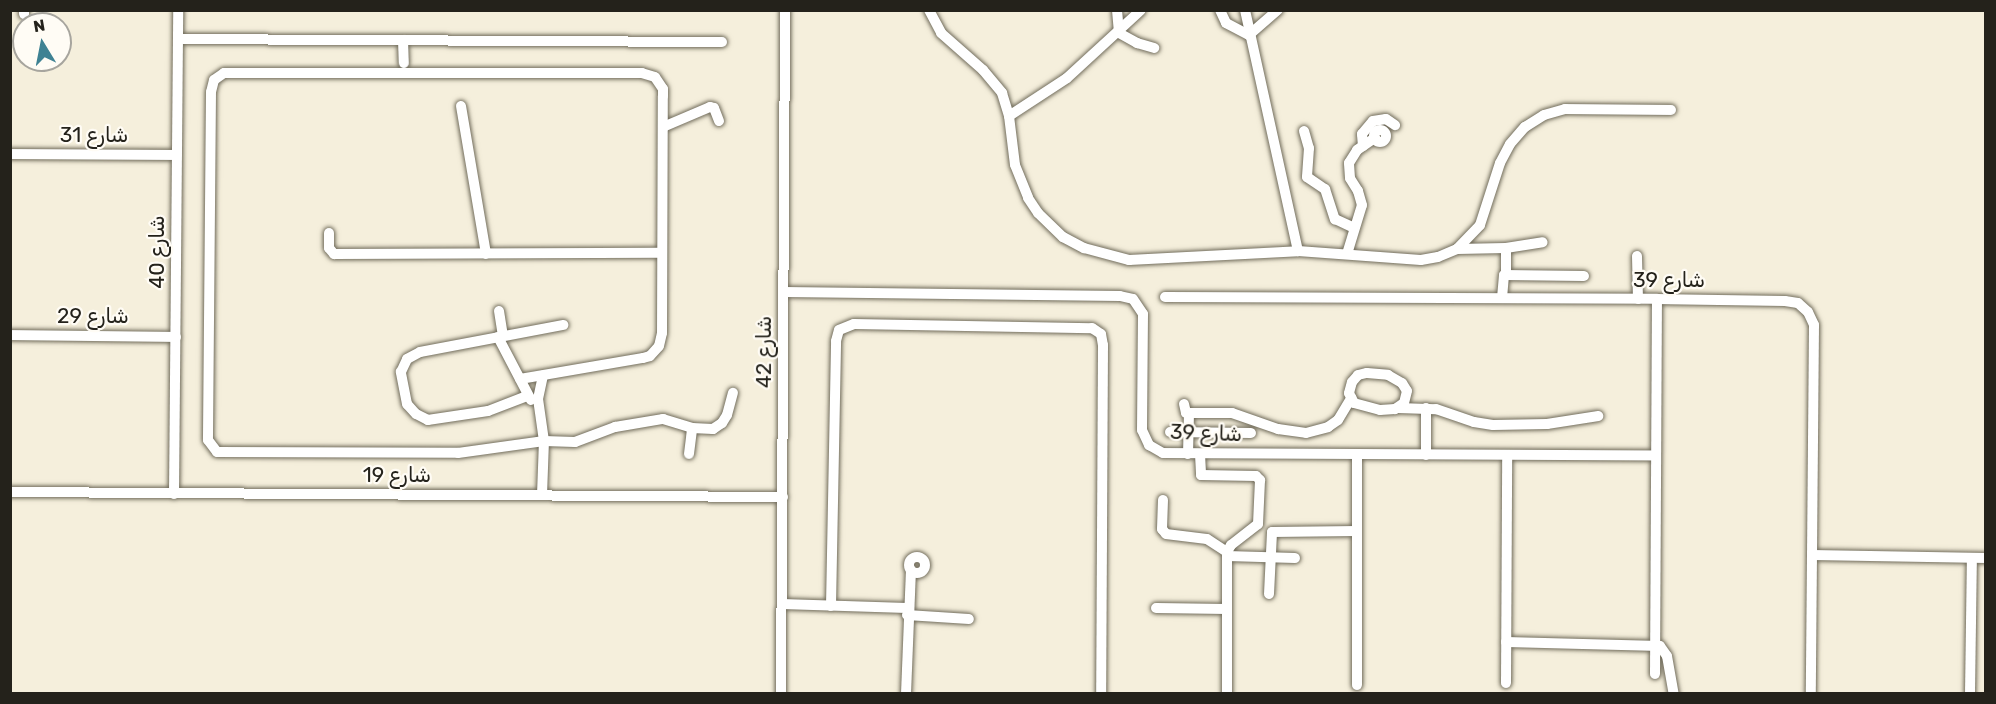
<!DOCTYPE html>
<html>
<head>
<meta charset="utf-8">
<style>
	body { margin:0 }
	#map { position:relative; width:1996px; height:704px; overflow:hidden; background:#f5efdc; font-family:Rubik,Vazirmatn,sans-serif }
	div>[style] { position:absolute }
	.roads { filter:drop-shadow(0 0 2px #716c5b) drop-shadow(0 0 2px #716c5b) }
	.minor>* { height:10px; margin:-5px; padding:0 5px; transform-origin:5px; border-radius:5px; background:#fff }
	.minor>.ring { margin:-5px; padding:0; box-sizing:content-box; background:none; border:10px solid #fff; border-radius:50% }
	span { translate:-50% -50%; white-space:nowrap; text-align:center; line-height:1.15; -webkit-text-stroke:4.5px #fffcf5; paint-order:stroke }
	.street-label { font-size:21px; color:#24221b }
	.frame { position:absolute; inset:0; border:12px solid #24221b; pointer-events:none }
	.north { position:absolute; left:12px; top:12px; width:60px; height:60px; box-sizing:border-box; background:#fffcf5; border:2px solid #a7a59e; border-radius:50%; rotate:350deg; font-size:16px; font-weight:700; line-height:24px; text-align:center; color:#24221b }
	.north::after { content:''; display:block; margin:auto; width:21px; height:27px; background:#3f8293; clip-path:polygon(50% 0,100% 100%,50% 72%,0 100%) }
</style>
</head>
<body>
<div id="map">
	<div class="roads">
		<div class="minor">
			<div style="left:24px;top:10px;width:4px;rotate:90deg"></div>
			<div style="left:929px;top:10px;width:26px;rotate:62deg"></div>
			<div style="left:941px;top:33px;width:56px;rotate:41.4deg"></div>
			<div style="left:983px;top:70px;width:30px;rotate:50deg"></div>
			<div style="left:1002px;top:93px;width:24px;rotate:73deg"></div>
			<div style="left:1009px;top:116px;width:49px;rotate:83deg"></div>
			<div style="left:1015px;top:165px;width:35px;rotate:68deg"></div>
			<div style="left:1028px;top:198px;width:18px;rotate:56deg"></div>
			<div style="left:1038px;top:213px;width:35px;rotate:44deg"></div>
			<div style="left:1063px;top:237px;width:24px;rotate:28deg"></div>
			<div style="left:1084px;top:248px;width:47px;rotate:14.9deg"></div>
			<div style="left:1129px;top:260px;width:169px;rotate:-3deg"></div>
			<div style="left:1298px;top:251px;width:123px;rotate:4.2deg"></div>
			<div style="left:1421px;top:260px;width:17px;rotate:-10deg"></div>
			<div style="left:1438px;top:257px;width:21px;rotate:-23deg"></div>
			<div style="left:1457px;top:249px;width:33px;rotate:-46deg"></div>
			<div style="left:1480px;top:225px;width:65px;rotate:-72.1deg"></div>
			<div style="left:1500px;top:163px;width:21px;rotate:-62deg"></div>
			<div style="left:1510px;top:144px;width:23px;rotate:-49deg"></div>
			<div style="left:1525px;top:127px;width:22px;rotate:-32deg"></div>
			<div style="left:1544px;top:115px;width:22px;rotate:-16deg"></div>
			<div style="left:1565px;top:109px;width:106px;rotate:0.5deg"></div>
			<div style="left:1117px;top:10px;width:23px;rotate:85deg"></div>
			<div style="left:1119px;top:33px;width:21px;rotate:29deg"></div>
			<div style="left:1137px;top:43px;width:18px;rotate:16deg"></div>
			<div style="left:1220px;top:10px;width:14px;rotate:65deg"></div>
			<div style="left:1226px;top:23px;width:26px;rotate:28deg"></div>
			<div style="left:1249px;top:35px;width:38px;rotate:-41deg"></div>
			<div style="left:1245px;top:10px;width:247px;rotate:77.6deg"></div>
			<div style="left:178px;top:39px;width:544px;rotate:0.32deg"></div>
			<div style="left:403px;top:40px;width:23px;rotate:88deg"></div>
			<div style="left:461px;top:106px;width:150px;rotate:80.4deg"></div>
			<div style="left:1009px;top:116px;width:69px;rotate:-33.2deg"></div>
			<div style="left:1067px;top:78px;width:100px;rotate:-42.6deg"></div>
			<div style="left:663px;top:127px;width:51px;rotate:-23.1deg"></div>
			<div style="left:710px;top:107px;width:4px;rotate:14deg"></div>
			<div style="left:714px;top:108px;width:14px;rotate:69deg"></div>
			<div class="ring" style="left:1374px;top:130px;width:2px;height:2px"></div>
			<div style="left:1304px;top:131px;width:18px;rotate:74deg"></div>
			<div style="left:1309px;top:148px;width:29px;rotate:94deg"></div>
			<div style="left:1307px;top:177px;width:22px;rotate:34deg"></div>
			<div style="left:1325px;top:189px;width:32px;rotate:72deg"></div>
			<div style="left:1335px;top:219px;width:21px;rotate:25deg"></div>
			<div style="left:1363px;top:146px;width:12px;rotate:-95deg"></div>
			<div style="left:1362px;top:134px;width:17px;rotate:-50deg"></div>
			<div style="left:1373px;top:121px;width:13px;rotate:-9deg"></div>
			<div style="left:1386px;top:119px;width:11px;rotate:34deg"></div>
			<div style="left:10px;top:154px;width:167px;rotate:0.3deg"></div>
			<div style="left:329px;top:233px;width:15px;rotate:90deg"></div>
			<div style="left:329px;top:248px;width:8px;rotate:50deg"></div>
			<div style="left:334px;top:254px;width:328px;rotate:-0.2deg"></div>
			<div style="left:1457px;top:249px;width:49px;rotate:-1.2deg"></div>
			<div style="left:1506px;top:248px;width:37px;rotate:-9deg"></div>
			<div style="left:1347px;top:254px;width:51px;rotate:-73deg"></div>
			<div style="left:1362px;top:205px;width:15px;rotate:-106deg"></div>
			<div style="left:1358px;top:191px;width:15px;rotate:-122deg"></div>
			<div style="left:1350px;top:178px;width:15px;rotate:-94deg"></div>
			<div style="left:1349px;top:163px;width:15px;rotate:-58deg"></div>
			<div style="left:1357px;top:150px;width:22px;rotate:-34deg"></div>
			<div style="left:1637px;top:256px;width:43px;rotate:88.7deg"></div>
			<div style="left:1506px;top:275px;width:27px;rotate:-90deg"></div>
			<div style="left:784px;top:292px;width:336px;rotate:0.7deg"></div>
			<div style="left:1120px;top:296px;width:13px;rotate:13deg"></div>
			<div style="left:1133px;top:299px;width:18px;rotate:56deg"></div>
			<div style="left:1143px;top:314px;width:116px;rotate:90.5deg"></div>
			<div style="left:1142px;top:430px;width:17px;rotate:65deg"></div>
			<div style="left:1149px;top:445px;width:16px;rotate:30deg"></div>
			<div style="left:1163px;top:453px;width:493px;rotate:0.3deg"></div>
			<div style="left:1165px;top:297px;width:492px;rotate:0.2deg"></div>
			<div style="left:1657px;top:299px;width:128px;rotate:0.9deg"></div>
			<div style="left:1785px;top:301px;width:13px;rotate:9deg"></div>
			<div style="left:1798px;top:303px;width:13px;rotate:42deg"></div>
			<div style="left:1808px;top:312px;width:14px;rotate:65deg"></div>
			<div style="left:1814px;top:325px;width:369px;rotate:90.5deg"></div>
			<div style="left:1502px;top:298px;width:23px;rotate:-85deg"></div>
			<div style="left:1504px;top:275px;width:80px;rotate:0.7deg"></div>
			<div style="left:499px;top:311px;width:25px;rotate:81deg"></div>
			<div style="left:10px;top:335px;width:166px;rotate:0.7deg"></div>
			<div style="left:498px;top:337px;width:71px;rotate:62.4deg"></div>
			<div style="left:1367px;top:373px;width:21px;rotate:5deg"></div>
			<div style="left:1388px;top:375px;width:16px;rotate:30deg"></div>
			<div style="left:1402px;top:383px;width:9px;rotate:58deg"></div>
			<div style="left:1407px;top:391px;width:12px;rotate:104deg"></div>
			<div style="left:1404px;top:403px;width:11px;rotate:146deg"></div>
			<div style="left:1395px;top:409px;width:15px;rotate:176deg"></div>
			<div style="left:1380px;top:410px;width:27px;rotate:-165deg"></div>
			<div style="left:1354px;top:403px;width:11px;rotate:-117deg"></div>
			<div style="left:1349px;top:393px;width:11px;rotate:-75deg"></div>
			<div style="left:1352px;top:382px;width:9px;rotate:-49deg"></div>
			<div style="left:1358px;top:375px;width:9px;rotate:-13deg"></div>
			<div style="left:520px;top:379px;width:125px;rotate:-9.7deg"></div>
			<div style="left:643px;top:358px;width:7px;rotate:-16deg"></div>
			<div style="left:650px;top:356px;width:13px;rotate:-48deg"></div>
			<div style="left:659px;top:346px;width:13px;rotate:-77deg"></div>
			<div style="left:662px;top:333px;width:237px;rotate:-89.8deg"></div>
			<div style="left:663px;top:96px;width:7px;rotate:-90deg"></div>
			<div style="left:663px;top:89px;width:14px;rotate:-124deg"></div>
			<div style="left:655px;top:77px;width:14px;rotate:-163deg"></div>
			<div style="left:642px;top:73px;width:418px;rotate:180deg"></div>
			<div style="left:224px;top:73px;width:12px;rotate:145deg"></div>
			<div style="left:214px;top:80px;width:12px;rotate:104deg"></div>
			<div style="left:211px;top:92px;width:348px;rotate:90.5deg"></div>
			<div style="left:208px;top:440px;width:15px;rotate:53deg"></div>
			<div style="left:217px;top:452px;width:241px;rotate:0.2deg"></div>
			<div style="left:458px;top:453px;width:87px;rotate:-7.9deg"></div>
			<div style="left:544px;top:441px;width:31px;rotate:2deg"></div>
			<div style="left:575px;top:442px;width:43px;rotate:-20.6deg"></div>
			<div style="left:615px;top:427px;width:49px;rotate:-9.5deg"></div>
			<div style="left:663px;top:419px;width:30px;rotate:17deg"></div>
			<div style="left:692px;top:428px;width:21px;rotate:3deg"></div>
			<div style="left:713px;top:429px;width:11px;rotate:-34deg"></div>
			<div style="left:722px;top:423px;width:9px;rotate:-58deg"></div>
			<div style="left:727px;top:415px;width:23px;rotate:-75deg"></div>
			<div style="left:527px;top:396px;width:42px;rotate:159deg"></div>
			<div style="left:488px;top:411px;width:61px;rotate:171.5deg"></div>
			<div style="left:428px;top:420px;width:13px;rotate:-153deg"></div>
			<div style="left:416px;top:414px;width:13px;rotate:-132deg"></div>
			<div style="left:407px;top:404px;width:33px;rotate:-101deg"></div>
			<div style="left:401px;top:372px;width:14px;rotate:-65deg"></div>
			<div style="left:407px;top:359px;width:15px;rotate:-28deg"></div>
			<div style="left:420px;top:352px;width:146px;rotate:-10.7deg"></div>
			<div style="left:1184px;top:404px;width:9px;rotate:77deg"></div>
			<div style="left:1186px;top:413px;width:46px"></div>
			<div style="left:1232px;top:413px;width:49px;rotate:19.2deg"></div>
			<div style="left:1278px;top:429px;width:28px;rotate:8deg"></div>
			<div style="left:1306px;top:433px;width:23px;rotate:-15deg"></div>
			<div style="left:1328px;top:427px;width:12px;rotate:-35deg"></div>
			<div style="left:1338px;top:420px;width:26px;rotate:-59deg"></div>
			<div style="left:1398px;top:408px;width:38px;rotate:2deg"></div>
			<div style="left:1436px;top:409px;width:40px;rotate:18.9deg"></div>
			<div style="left:1474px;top:422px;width:19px;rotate:9deg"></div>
			<div style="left:1493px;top:425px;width:54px;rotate:-1.1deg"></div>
			<div style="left:1547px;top:424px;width:52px;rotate:-8.9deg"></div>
			<div style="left:1170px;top:432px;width:81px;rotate:0.7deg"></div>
			<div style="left:689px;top:454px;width:26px;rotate:-83deg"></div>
			<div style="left:1188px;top:454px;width:41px;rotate:-88.6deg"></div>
			<div style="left:1200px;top:454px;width:21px;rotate:87deg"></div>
			<div style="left:1201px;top:475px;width:55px;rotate:1deg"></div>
			<div style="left:1256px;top:476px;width:6px;rotate:45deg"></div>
			<div style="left:1260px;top:480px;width:44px;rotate:92.6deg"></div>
			<div style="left:1258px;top:524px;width:34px;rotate:142deg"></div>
			<div style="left:1231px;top:545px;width:8px;rotate:120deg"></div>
			<div style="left:1227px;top:552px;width:142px;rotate:90deg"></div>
			<div style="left:1426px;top:455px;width:47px;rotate:-90deg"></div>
			<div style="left:10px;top:492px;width:773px;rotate:0.37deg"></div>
			<div style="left:174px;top:494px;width:484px;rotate:-89.5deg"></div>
			<div style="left:542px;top:495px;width:54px;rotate:-87.9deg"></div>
			<div style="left:544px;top:441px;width:42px;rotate:-98.1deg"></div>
			<div style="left:538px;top:399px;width:24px;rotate:-78deg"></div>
			<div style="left:1163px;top:500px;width:29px;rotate:92deg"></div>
			<div style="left:1162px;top:529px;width:6px;rotate:51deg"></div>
			<div style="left:1166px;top:534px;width:41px;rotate:7deg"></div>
			<div style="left:1207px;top:539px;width:24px;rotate:33deg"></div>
			<div style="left:1812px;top:555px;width:174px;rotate:1deg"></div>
			<div style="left:1227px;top:556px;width:68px;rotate:1.7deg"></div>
			<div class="ring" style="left:909px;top:557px;width:6px;height:6px"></div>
			<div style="left:1269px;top:594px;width:62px;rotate:-87.2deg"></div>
			<div style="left:1272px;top:532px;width:85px;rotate:-0.7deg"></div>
			<div style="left:782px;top:604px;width:125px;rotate:1.8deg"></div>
			<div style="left:831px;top:606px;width:265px;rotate:-88.9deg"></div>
			<div style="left:836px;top:341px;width:11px;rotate:-75deg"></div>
			<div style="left:839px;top:330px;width:16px;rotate:-22deg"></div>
			<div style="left:854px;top:324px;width:238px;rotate:1deg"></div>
			<div style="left:1092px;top:328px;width:11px;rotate:34deg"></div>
			<div style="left:1101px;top:334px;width:11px;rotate:80deg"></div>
			<div style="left:1103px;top:345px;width:349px;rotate:90.3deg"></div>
			<div style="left:1156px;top:608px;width:71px;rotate:0.8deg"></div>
			<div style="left:907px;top:615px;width:62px;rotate:3.7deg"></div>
			<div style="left:1506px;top:642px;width:154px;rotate:1.5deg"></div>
			<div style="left:1660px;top:646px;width:12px;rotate:55deg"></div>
			<div style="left:1667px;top:656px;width:39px;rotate:80deg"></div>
			<div style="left:1655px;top:674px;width:375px;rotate:-89.7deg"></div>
			<div style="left:1506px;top:683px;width:228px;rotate:-89.7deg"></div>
			<div style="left:1357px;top:685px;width:230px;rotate:-90deg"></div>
			<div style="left:781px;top:694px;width:684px;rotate:-89.66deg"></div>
			<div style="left:906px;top:694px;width:124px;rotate:-87.7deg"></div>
			<div style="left:1970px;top:694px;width:136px;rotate:-89.2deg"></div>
		</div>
	</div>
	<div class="street-label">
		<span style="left:94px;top:135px">شارع 31</span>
		<span style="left:157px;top:252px;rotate:-90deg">شارع 40</span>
		<span style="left:1669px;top:280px">شارع 39</span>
		<span style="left:93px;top:316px">شارع 29</span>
		<span style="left:764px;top:352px;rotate:-90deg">شارع 42</span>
		<span style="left:1206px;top:433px;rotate:2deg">شارع 39</span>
		<span style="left:397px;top:475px">شارع 19</span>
	</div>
	<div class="frame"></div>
	<div class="north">N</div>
</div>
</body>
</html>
